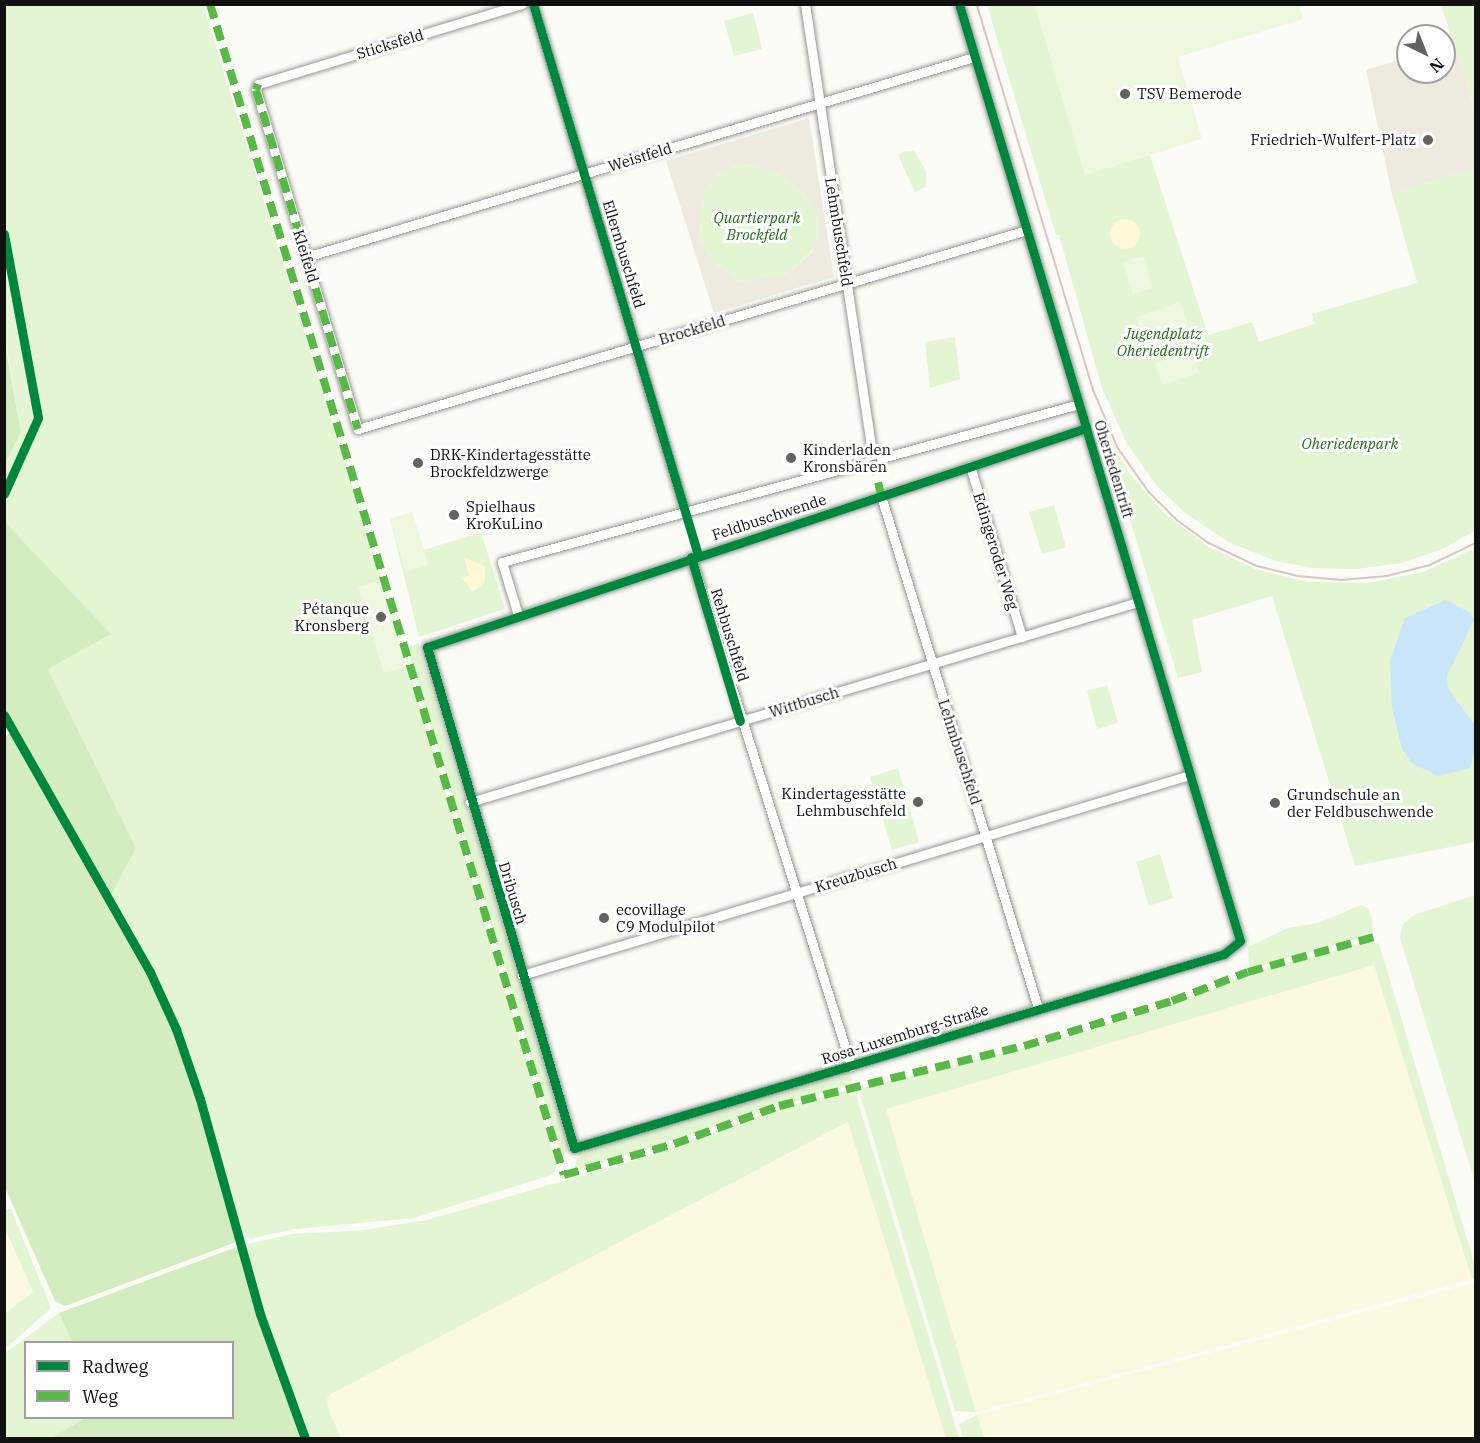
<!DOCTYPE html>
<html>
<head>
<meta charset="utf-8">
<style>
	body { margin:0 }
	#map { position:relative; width:1480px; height:1443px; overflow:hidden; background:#fcfcf6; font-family:"IBM Plex Serif",serif }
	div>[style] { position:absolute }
	.farmland>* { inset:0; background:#fafae1 }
	.green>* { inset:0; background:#e4f5d3 }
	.forest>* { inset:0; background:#d3edc1 }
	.sand>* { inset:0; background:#fef8d6 }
	.round { border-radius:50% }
	.pitch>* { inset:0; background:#eef8de }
	.plaza>* { inset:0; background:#edebe0 }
	.water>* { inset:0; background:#c8e5fa }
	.roads { filter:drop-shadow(0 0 2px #969694) drop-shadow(0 0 2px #969694) }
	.minor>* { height:9px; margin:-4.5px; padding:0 4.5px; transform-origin:4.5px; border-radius:4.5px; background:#fffffe }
	.tram>* { height:1.5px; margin:-0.75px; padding:0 0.75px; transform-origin:0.75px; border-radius:0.75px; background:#dac5c4 }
	.quiet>* { height:8px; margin-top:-4px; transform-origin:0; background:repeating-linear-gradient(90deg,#58b947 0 15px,transparent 0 23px) }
	.cycleway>* { height:9px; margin:-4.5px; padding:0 4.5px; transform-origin:4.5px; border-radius:4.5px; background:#00873e }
	.dots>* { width:16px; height:16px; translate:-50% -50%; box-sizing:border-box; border:3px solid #fff; border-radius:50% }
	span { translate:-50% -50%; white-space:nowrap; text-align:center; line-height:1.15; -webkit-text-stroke:6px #fff; paint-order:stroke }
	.street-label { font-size:15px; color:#101010 }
	.poi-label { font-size:15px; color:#101010 }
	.left { translate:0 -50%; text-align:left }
	.right { translate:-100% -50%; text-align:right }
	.park-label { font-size:15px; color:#247018; font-style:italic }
	.frame { position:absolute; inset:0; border:6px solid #101010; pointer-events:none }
	.legend { position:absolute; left:24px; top:1341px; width:210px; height:78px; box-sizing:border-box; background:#fff; border:2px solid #9f9f9f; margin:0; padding:8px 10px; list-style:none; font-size:18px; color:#101010 }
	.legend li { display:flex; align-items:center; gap:12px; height:30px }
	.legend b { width:30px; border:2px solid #9f9f9f }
	.north { position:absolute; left:1396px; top:24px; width:60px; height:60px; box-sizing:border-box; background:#fff; border:2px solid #9f9f9f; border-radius:50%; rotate:137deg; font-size:16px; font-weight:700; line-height:24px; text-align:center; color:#101010 }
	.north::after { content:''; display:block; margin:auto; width:21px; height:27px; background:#636360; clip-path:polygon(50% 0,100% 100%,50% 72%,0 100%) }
</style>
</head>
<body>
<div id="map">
	<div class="farmland">
		<div style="clip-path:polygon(1374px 965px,1472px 1279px,976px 1412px,885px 1109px)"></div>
		<div style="clip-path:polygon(849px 1122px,946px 1438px,341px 1438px,328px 1408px,327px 1399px,331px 1394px)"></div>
		<div style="clip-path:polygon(4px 1229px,33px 1293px,5px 1314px,4px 1314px)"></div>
		<div style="clip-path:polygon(1474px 1283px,1475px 1438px,984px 1438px,977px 1415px)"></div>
	</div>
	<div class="green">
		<div style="clip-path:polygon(5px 5px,203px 5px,408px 666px,557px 1164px,554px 1174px,414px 1218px,294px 1229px,250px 1239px,237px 1230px,198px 1080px,181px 1035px,152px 972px,109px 899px,136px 848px,48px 669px,110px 634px,5px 522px,5px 499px,40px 418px,5px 224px)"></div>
		<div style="clip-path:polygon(987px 5px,1035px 5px,1085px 174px,1150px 155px,1208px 335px,1252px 322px,1259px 342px,1315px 324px,1312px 314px,1417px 283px,1392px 194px,1475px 168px,1475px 531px,1442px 549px,1401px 563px,1357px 569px,1313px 568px,1276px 561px,1228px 542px,1185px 513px,1157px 486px,1127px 444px,1102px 388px,1059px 235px,1056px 235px)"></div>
		<div style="clip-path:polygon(1441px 5px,1475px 5px,1475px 111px,1454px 44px)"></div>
		<div style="clip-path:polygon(753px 13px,762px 49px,734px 56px,724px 21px)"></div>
		<div style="clip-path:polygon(904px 151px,914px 151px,926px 171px,926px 186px,915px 193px,898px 155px)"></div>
		<div style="clip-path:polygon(753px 164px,774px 172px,804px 193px,819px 219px,819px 235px,812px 251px,788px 273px,740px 282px,716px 264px,707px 252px,700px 239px,701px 215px,705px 190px,718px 174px,735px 166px)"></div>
		<div style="clip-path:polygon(4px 246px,36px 412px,34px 426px,5px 490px,5px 463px,21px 432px,5px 338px)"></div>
		<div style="clip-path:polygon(955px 337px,960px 379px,930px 388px,925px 342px)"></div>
		<div style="clip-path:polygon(1099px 417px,1129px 473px,1164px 513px,1207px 546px,1255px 569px,1308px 582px,1368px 583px,1423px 572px,1475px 548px,1475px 842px,1355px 866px,1272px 596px,1192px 620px,1202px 672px,1178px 678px)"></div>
		<div style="clip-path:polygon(1054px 505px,1066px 547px,1042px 554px,1029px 512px)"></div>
		<div style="clip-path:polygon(412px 512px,424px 550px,481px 532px,505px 609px,419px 637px,390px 519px)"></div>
		<div style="clip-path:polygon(418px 643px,569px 1148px,562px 1158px,407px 649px)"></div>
		<div style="clip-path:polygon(1107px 685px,1118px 723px,1097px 729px,1087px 691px)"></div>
		<div style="clip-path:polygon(898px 768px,919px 842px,892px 850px,870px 777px)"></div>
		<div style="clip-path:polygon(1160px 854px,1173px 898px,1149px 906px,1136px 862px)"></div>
		<div style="clip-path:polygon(1475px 895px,1476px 895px,1475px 1183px,1400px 938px,1403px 924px,1414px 915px)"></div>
		<div style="clip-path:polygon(1361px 905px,1368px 908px,1372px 919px,1373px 932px,1369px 936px,1254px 968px,1249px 965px,1248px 947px,1288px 928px,1318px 923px)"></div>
		<div style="clip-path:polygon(1369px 941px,1379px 944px,1384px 960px,1475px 1266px,1475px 1278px,1472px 1279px,1374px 965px,886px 1109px,976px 1412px,955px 1411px,860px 1094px,863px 1088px,1066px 1037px,1170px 1004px,1247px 974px)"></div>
		<div style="clip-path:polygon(849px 1070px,852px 1081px,847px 1085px,573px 1172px,580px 1151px)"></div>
		<div style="clip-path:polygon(844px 1091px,856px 1095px,959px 1438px,946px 1438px,848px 1122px,331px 1394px,327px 1399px,328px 1408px,341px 1438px,308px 1438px,247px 1265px,243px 1252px,247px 1244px,293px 1234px,365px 1230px,427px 1220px,636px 1160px,771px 1111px)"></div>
		<div style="clip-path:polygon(5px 1209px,11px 1209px,51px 1308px,5px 1349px,5px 1314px,33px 1292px,5px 1229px)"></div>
		<div style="clip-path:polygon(59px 1313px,72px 1342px,26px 1342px,26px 1418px,85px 1418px,51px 1438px,5px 1438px,4px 1354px)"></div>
		<div style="clip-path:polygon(977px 1415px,984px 1438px,963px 1438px,959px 1424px)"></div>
	</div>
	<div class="forest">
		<div style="clip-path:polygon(4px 338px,21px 432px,5px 463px,4px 463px)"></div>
		<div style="clip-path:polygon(5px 522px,111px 634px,48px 669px,136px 848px,109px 899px,5px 711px)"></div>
		<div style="clip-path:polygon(10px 732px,148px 974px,174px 1030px,187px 1061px,236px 1242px,65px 1306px,55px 1301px,5px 1187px,4px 738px)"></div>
		<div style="clip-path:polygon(237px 1247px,303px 1438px,51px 1438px,85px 1418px,232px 1418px,232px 1342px,72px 1342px,59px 1313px)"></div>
	</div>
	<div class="sand">
		<div class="round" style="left:1110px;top:219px;width:30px;height:30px"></div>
		<div style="clip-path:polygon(464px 557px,485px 566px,485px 582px,473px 592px,462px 578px,469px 575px)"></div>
	</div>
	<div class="pitch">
		<div style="clip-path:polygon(1035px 5px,1035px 4px,1309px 5px,1300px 7px,1303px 19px,1178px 57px,1202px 139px,1085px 175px)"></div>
		<div style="clip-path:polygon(1143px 256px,1153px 288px,1133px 294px,1123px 262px)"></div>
		<div style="clip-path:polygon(1180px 302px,1191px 334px,1146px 349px,1136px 317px)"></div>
		<div style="clip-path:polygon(1192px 351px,1199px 373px,1162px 385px,1155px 363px)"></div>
		<div style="clip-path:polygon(412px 512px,428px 565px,406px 572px,390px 519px)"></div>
		<div style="clip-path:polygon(383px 579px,410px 665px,384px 673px,358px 587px)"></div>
	</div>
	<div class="plaza">
		<div style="clip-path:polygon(1454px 44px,1475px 111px,1475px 168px,1392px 194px,1366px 70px,1408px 57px,1408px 72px,1444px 72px,1444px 46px)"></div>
		<div style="clip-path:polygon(evenodd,809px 118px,834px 277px,714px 313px,666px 161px,809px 118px,753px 164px,774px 172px,804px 193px,819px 219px,819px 235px,812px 252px,788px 273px,740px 282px,716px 264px,707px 252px,700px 239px,701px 215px,705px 190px,718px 174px,735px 166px,753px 164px)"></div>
	</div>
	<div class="water">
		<div style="clip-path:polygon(1446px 600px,1471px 613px,1474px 620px,1447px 676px,1448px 689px,1475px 725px,1476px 746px,1470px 768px,1438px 776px,1412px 763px,1402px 749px,1392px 708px,1390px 660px,1405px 618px)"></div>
	</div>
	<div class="roads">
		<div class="minor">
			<div style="left:522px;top:4px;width:276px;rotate:163.1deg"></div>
			<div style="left:258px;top:84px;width:6px;rotate:108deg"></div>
			<div style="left:256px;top:90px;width:354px;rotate:73.3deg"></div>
			<div style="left:358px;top:429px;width:698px;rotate:-16.57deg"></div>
			<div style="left:533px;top:4px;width:530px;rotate:73.34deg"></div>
			<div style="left:805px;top:4px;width:461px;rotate:81.5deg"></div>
			<div style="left:959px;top:4px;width:443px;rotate:73.3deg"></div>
			<div style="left:1086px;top:428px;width:362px;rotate:73.3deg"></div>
			<div style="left:1190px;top:775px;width:173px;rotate:73.2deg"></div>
			<div style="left:1240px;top:941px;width:21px;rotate:141deg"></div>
			<div style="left:1224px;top:954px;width:678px;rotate:163.38deg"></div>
			<div style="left:574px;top:1148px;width:522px;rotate:-106.35deg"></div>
			<div style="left:427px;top:647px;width:694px;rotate:-18.38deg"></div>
			<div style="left:306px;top:257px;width:697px;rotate:-16.67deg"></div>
			<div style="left:970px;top:466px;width:179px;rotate:73.1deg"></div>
			<div style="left:881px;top:496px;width:536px;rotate:72.95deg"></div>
			<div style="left:691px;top:557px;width:534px;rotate:72.55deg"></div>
			<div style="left:518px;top:615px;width:55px;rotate:-106.8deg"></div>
			<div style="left:502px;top:562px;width:598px;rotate:-15.31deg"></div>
			<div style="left:470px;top:802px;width:697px;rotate:-16.67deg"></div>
			<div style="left:522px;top:975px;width:697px;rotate:-16.67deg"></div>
		</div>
	</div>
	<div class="tram">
		<div style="left:977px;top:4px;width:404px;rotate:73.2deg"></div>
		<div style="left:1094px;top:391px;width:62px;rotate:67.2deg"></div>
		<div style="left:1118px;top:448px;width:54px;rotate:54.8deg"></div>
		<div style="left:1149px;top:492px;width:40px;rotate:45deg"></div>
		<div style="left:1177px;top:520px;width:39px;rotate:36deg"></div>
		<div style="left:1209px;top:543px;width:53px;rotate:25.6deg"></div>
		<div style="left:1257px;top:566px;width:42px;rotate:13.7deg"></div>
		<div style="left:1298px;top:576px;width:43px;rotate:5.3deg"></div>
		<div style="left:1341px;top:580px;width:46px;rotate:-5deg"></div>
		<div style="left:1387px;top:576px;width:44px;rotate:-14.3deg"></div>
		<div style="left:1430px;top:565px;width:51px;rotate:-25.6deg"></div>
	</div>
	<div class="quiet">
		<div style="left:210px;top:4px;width:1223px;rotate:73.18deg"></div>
		<div style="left:564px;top:1175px;width:114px;rotate:-15.7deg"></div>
		<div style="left:674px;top:1144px;width:112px;rotate:-19.9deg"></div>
		<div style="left:779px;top:1106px;width:252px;rotate:-13.8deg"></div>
		<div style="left:1024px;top:1046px;width:155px;rotate:-16.9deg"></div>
		<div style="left:1172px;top:1001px;width:81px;rotate:-20.9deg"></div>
		<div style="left:1248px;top:972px;width:135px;rotate:-15.5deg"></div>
		<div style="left:258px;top:84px;width:6px;rotate:108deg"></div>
		<div style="left:256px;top:90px;width:354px;rotate:73.3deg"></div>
		<div style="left:873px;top:460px;width:37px;rotate:77deg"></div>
	</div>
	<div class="cycleway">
		<div style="left:533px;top:4px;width:575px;rotate:73.33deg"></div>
		<div style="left:959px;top:4px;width:443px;rotate:73.3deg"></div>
		<div style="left:1086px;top:428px;width:362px;rotate:73.3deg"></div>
		<div style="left:1190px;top:775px;width:173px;rotate:73.2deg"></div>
		<div style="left:1240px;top:941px;width:21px;rotate:141deg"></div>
		<div style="left:1224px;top:954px;width:678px;rotate:163.38deg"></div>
		<div style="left:574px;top:1148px;width:522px;rotate:-106.35deg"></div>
		<div style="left:427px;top:647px;width:694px;rotate:-18.38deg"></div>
		<div style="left:4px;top:234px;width:187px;rotate:79.5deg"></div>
		<div style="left:38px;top:418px;width:83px;rotate:114.1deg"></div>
		<div style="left:691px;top:557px;width:171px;rotate:73.4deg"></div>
		<div style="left:4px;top:715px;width:296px;rotate:60.4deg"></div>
		<div style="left:150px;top:972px;width:63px;rotate:65.5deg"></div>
		<div style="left:176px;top:1029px;width:74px;rotate:71.1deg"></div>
		<div style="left:200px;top:1099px;width:223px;rotate:74.4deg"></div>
		<div style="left:260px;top:1314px;width:132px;rotate:70.1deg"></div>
	</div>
	<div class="dots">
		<div style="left:1125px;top:94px;background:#636360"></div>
		<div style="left:1428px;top:140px;background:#636360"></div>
		<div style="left:791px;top:458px;background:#636360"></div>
		<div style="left:418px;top:463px;background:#636360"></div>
		<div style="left:454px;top:515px;background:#636360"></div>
		<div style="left:381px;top:617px;background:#636360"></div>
		<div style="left:918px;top:802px;background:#636360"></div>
		<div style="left:1275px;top:803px;background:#636360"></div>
		<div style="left:604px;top:918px;background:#636360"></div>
	</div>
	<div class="street-label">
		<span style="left:390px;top:44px;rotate:-17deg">Sticksfeld</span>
		<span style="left:640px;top:157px;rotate:-17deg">Weistfeld</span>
		<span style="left:839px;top:232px;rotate:81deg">Lehmbuschfeld</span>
		<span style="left:624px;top:254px;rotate:73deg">Ellernbuschfeld</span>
		<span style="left:306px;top:256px;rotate:73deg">Kleifeld</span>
		<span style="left:692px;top:330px;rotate:-17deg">Brockfeld</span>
		<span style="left:1114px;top:469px;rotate:73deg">Oheriedentrift</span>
		<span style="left:769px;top:517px;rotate:-18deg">Feldbuschwende</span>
		<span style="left:996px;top:551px;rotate:73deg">Edingeroder Weg</span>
		<span style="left:730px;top:635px;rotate:73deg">Rehbuschfeld</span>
		<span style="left:804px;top:702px;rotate:-17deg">Wittbusch</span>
		<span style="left:960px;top:752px;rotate:72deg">Lehmbuschfeld</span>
		<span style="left:856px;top:875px;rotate:-17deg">Kreuzbusch</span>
		<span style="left:513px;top:893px;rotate:73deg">Dribusch</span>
		<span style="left:905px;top:1034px;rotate:-17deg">Rosa-Luxemburg-Straße</span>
	</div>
	<div class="poi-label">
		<span class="left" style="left:1137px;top:94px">TSV Bemerode</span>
		<span class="right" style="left:1416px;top:140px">Friedrich-Wulfert-Platz</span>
		<span class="left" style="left:803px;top:458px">Kinderladen<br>Kronsbären</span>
		<span class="left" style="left:430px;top:463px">DRK-Kindertagesstätte<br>Brockfeldzwerge</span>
		<span class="left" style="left:466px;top:515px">Spielhaus<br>KroKuLino</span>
		<span class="right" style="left:369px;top:617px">Pétanque<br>Kronsberg</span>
		<span class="right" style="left:906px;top:802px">Kindertagesstätte<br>Lehmbuschfeld</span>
		<span class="left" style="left:1287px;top:803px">Grundschule an<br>der Feldbuschwende</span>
		<span class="left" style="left:616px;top:918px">ecovillage<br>C9 Modulpilot</span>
	</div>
	<div class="park-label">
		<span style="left:757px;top:226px">Quartierpark<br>Brockfeld</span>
		<span style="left:1163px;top:342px">Jugendplatz<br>Oheriedentrift</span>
		<span style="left:1350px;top:444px">Oheriedenpark</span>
	</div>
	<div class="frame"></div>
	<ul class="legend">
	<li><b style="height:8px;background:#00873e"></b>Radweg</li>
	<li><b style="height:8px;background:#58b947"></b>Weg</li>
	</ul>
	<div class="north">N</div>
</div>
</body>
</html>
